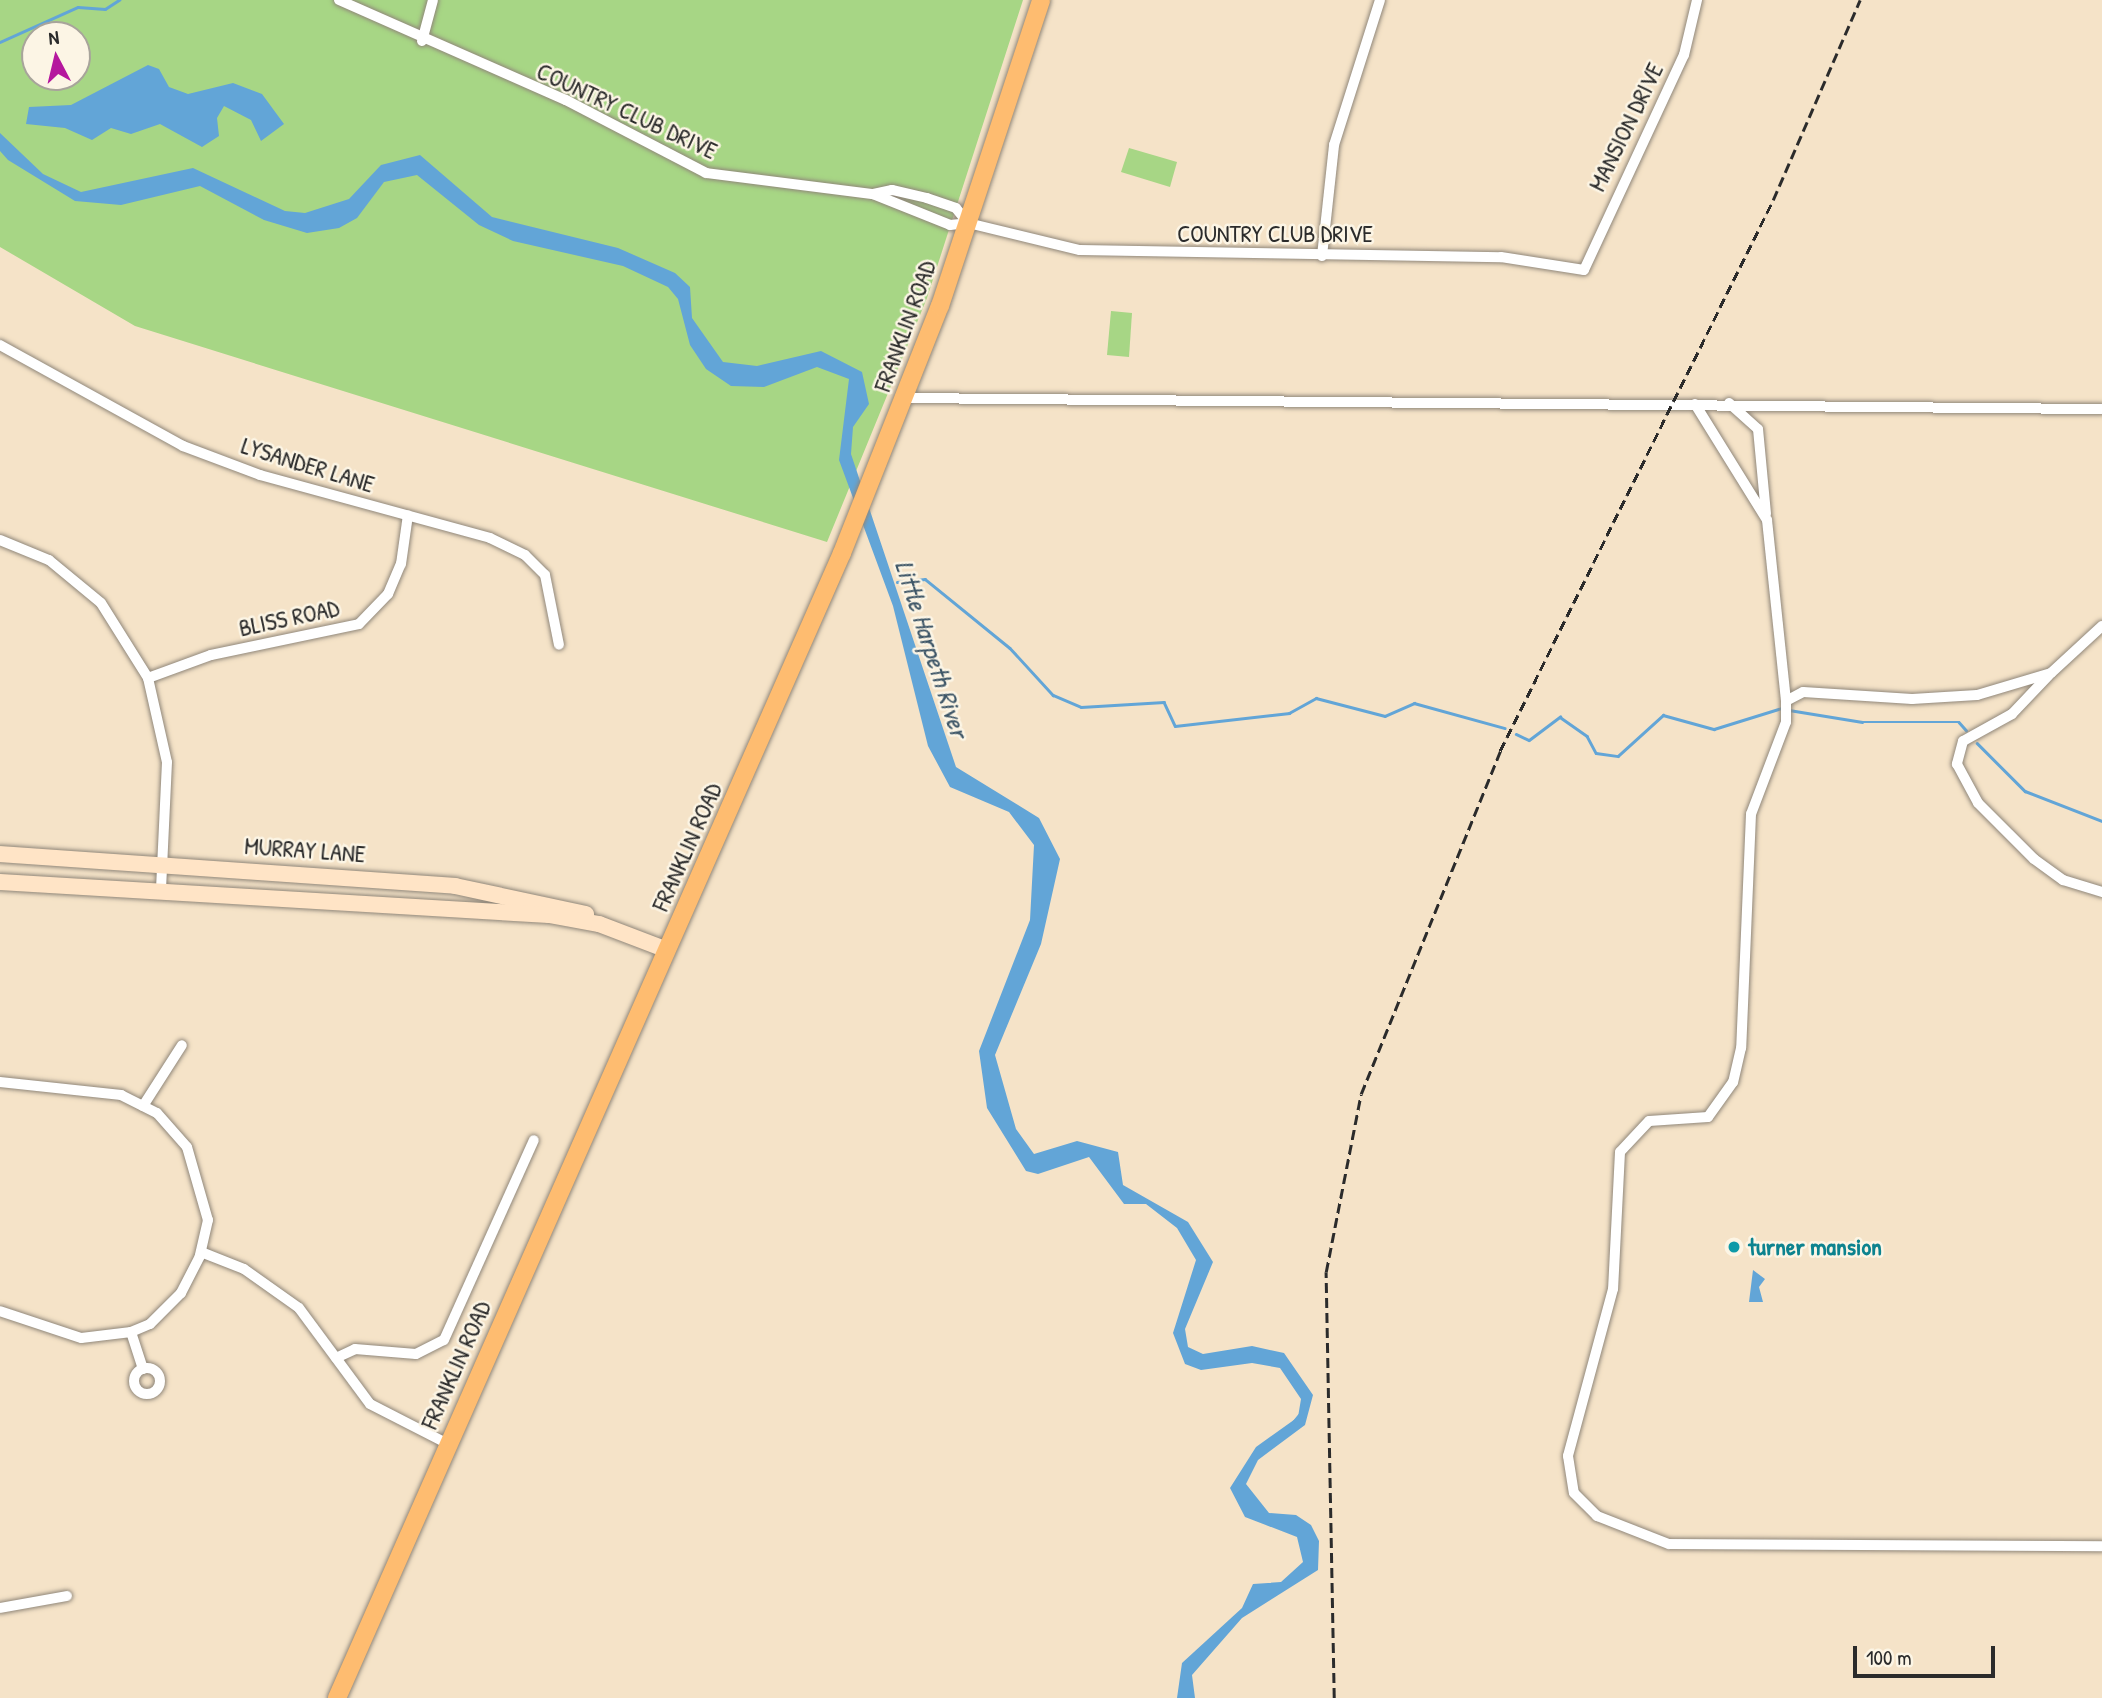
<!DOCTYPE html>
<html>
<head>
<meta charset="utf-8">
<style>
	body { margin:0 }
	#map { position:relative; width:2102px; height:1698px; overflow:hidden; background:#f5e3c8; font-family:"Patrick Hand",sans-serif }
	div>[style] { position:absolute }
	.green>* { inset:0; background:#a7d685 }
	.water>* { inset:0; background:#62a5d7 }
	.stream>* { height:2.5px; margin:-1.25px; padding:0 1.25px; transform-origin:1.25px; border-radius:1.25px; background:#62a5d7 }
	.roads { filter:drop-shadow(0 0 2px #90877a) drop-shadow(0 0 2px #90877a) }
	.street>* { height:10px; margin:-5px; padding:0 5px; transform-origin:5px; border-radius:5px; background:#fff }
	.street>.ring { margin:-5px; padding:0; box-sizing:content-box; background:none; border:10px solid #fff; border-radius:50% }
	.secondary>* { height:16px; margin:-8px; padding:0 8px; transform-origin:8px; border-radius:8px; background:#ffe4c6 }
	.primary>* { height:18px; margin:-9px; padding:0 9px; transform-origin:9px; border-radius:9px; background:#febc70 }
	.rail>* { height:2.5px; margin-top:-1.25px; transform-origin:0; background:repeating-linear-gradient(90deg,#2b2b2b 0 10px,transparent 0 15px) }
	.dots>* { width:19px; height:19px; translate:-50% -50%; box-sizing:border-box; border:4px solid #fcf5e5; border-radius:50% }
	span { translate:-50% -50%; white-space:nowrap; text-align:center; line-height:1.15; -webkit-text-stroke:5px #fcf5e5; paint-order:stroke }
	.street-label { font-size:24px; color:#2b2b2b }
	.culture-label { font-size:24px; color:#0d838f; font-weight:700 }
	.left { translate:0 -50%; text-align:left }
	.water-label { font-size:26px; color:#3e5667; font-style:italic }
	.north { position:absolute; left:21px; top:21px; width:70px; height:70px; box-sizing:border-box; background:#fcf5e5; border:2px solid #a8a49b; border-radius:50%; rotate:353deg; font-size:19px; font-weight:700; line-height:28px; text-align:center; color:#2b2b2b }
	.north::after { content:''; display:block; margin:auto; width:24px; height:32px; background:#b5179e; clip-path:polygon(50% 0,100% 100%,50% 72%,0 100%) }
	.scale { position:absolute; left:1853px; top:1646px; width:142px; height:32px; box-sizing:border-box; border:4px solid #2b2b2b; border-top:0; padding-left:9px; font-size:21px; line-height:24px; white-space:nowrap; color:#2b2b2b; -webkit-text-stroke:5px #fcf5e5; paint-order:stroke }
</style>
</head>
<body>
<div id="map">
	<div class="green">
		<div style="clip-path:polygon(evenodd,0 0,1023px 0,927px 298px,827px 542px,135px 326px,0 247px,0 0,35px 35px,77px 35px,77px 77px,35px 77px,35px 35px)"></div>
		<div style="clip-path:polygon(1129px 148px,1177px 162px,1170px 187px,1121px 172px)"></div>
		<div style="clip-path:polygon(1111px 311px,1132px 313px,1129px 357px,1107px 355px)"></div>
	</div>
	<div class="water">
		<div style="clip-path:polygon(148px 65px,159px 69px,169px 87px,188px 94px,233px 83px,262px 94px,284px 124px,261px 141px,251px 120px,224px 106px,217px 118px,219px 136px,202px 147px,160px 124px,131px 134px,111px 128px,92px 140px,65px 128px,26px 124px,29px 107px,71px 105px)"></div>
		<div style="clip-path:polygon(0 133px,43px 174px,81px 192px,193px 168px,285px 211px,305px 213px,349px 199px,381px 165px,420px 155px,492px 217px,618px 248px,675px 273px,690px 287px,692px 318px,723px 362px,757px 366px,821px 351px,862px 372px,869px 404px,853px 427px,851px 454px,956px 767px,1039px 818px,1060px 859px,1041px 944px,995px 1055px,1016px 1129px,1034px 1154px,1077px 1141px,1118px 1152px,1123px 1185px,1188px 1222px,1213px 1262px,1185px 1329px,1188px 1347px,1203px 1354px,1252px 1346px,1284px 1353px,1313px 1395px,1305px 1425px,1258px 1460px,1246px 1484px,1269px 1513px,1296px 1515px,1311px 1525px,1319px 1541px,1318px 1570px,1242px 1618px,1192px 1675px,1195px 1698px,1177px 1698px,1182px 1663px,1242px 1608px,1253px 1584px,1281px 1582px,1303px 1562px,1297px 1537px,1245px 1517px,1230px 1488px,1256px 1447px,1298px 1417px,1301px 1399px,1280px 1368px,1252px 1363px,1201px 1370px,1185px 1364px,1173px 1333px,1196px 1260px,1177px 1228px,1146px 1204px,1124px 1204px,1089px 1157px,1038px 1174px,1026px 1171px,987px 1108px,979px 1051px,1030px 920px,1034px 845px,1009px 812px,950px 787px,928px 746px,893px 606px,839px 460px,849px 379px,817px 367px,764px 387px,731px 386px,706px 369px,690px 345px,678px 299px,668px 287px,623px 266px,513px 241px,479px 225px,417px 175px,384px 182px,357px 218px,339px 228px,307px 233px,264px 220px,200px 186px,121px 205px,75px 201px,8px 160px,0 151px)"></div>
		<div style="clip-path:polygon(1753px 1270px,1765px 1279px,1759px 1287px,1763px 1302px,1749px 1302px)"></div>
	</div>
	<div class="stream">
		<div style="left:0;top:42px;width:85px;rotate:-24.2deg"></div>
		<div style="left:78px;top:7px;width:27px;rotate:4deg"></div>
		<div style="left:105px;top:9px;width:17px;rotate:-33deg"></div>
		<div style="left:897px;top:582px;width:28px;rotate:-6deg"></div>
		<div style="left:925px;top:579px;width:109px;rotate:39.1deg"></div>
		<div style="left:1010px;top:648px;width:64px;rotate:47.5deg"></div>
		<div style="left:1053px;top:695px;width:30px;rotate:23deg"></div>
		<div style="left:1081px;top:707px;width:83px;rotate:-3.4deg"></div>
		<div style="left:1164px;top:702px;width:26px;rotate:65deg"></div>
		<div style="left:1175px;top:726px;width:115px;rotate:-6.5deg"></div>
		<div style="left:1289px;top:713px;width:31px;rotate:-29deg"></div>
		<div style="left:1316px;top:698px;width:71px;rotate:14.6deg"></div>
		<div style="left:1385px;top:716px;width:32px;rotate:-24deg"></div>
		<div style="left:1414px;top:703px;width:94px;rotate:15.4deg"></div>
		<div style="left:1789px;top:710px;width:74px;rotate:9.3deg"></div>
		<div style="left:1862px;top:722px;width:97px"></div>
		<div style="left:1959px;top:722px;width:11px;rotate:49deg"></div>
		<div style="left:1516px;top:734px;width:14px;rotate:25deg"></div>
		<div style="left:1529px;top:740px;width:39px;rotate:-37deg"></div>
		<div style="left:1560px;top:717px;width:33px;rotate:35deg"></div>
		<div style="left:1587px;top:736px;width:19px;rotate:62deg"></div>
		<div style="left:1596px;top:753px;width:22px;rotate:8deg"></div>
		<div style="left:1618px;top:756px;width:61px;rotate:-42.3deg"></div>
		<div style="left:1663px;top:715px;width:53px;rotate:15.4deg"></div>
		<div style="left:1714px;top:729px;width:71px;rotate:-17.2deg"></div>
		<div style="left:1977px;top:743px;width:68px;rotate:45deg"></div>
		<div style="left:2025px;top:791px;width:83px;rotate:21.3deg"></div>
		<div style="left:1290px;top:1426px;width:14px;rotate:-51deg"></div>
	</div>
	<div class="roads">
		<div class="street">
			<div style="left:339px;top:0;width:248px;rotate:23.8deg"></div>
			<div style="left:566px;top:100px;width:158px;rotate:27.5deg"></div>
			<div style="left:706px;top:173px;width:168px;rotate:7.2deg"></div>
			<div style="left:422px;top:41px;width:42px;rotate:-75deg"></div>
			<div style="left:968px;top:223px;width:19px;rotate:-129deg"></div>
			<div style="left:956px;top:208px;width:31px;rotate:-161deg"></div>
			<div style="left:927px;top:198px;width:36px;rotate:-167deg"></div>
			<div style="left:892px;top:190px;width:19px;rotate:168deg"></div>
			<div style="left:873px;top:194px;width:83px;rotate:21.9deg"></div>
			<div style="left:950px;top:225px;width:18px;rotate:-6deg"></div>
			<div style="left:968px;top:223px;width:115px;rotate:13.6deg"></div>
			<div style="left:1080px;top:250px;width:421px;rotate:1deg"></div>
			<div style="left:1501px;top:257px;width:84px;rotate:8.9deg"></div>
			<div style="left:1584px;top:270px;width:237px;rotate:-65.1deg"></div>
			<div style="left:1684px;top:55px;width:57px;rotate:-76.7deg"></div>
			<div style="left:1322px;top:256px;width:112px;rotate:-83.8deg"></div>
			<div style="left:1334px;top:145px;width:152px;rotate:-72.4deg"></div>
			<div style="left:0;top:345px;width:209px;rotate:28.9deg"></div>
			<div style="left:183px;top:446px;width:82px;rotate:20.6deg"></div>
			<div style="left:260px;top:475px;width:238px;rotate:15.3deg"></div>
			<div style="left:490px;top:538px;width:39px;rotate:26deg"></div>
			<div style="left:525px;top:555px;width:28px;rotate:45deg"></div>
			<div style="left:545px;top:575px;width:71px;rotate:78.7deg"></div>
			<div style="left:905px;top:398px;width:1197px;rotate:0.53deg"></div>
			<div style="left:1729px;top:403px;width:39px;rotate:42deg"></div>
			<div style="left:1758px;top:429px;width:85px;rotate:84.6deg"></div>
			<div style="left:1695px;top:404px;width:137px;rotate:58.2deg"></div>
			<div style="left:1767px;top:520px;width:182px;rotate:84deg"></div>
			<div style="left:0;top:540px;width:53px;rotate:22.2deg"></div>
			<div style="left:49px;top:560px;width:67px;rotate:39.6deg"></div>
			<div style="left:101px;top:603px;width:89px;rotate:57.9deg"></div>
			<div style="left:148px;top:678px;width:86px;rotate:77.3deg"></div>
			<div style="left:167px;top:762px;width:129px;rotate:92.7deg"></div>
			<div style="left:2102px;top:626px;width:69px;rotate:137.3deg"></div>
			<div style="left:2051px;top:673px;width:77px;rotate:163.4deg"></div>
			<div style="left:1977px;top:695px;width:65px;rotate:176.5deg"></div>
			<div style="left:1912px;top:699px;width:109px;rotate:-176.3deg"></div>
			<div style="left:1803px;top:692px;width:19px;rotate:152deg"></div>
			<div style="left:1786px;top:701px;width:21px;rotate:90deg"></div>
			<div style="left:1786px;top:722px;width:98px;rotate:110.8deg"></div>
			<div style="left:1751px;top:814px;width:234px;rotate:92.4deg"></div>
			<div style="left:1741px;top:1048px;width:35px;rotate:103deg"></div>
			<div style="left:1733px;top:1082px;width:43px;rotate:125.5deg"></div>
			<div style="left:1708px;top:1117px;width:59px;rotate:176.1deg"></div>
			<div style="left:1649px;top:1121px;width:42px;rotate:133.1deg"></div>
			<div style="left:1620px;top:1152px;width:137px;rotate:92.9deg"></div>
			<div style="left:1613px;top:1289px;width:173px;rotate:105.1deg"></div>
			<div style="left:1568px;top:1456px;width:37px;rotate:81deg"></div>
			<div style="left:1574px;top:1493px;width:33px;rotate:45deg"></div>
			<div style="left:1597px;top:1516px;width:77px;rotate:21.3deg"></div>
			<div style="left:1669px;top:1544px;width:433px;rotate:0.3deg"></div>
			<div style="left:2049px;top:675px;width:54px;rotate:133.5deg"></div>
			<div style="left:2012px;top:714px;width:56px;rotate:151.1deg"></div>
			<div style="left:1963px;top:741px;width:24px;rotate:105deg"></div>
			<div style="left:1957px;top:764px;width:44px;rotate:61.7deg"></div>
			<div style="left:1978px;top:803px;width:79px;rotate:45deg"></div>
			<div style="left:2034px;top:859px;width:36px;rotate:36deg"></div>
			<div style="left:2063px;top:880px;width:41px;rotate:17.1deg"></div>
			<div style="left:148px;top:678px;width:67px;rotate:-20.1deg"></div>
			<div style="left:211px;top:655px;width:151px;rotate:-11.8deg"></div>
			<div style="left:359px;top:624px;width:42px;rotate:-46deg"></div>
			<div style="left:388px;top:594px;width:33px;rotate:-67deg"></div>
			<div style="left:401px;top:564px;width:49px;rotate:-81.9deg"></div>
			<div style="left:0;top:1082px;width:122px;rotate:6.1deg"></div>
			<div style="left:121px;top:1095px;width:40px;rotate:26.6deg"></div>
			<div style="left:157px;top:1113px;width:45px;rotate:48.6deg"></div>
			<div style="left:187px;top:1147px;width:76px;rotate:74deg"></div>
			<div style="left:208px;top:1220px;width:37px;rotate:103deg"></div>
			<div style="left:200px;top:1256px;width:42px;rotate:117.2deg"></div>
			<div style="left:181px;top:1293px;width:44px;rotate:135deg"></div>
			<div style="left:150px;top:1324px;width:21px;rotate:157deg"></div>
			<div style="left:131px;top:1332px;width:50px;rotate:173.2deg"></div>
			<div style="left:81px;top:1338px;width:85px;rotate:-161.6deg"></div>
			<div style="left:143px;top:1106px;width:72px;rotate:-57.4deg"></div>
			<div style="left:201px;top:1252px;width:46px;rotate:21.6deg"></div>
			<div style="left:244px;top:1269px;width:67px;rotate:35.3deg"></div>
			<div style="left:299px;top:1308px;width:119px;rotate:53.5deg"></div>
			<div style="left:370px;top:1404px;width:88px;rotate:27.1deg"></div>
			<div style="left:131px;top:1332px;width:39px;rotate:72deg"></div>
			<div style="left:336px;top:1358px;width:21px;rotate:-25deg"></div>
			<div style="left:355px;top:1349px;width:61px;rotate:4.7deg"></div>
			<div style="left:416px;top:1354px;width:31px;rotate:-27deg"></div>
			<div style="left:444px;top:1340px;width:219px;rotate:-65.8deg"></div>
			<div class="ring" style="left:134px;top:1368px;width:16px;height:16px"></div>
			<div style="left:0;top:1608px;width:68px;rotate:-10.2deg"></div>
		</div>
		<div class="secondary">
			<div style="left:0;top:854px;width:456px;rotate:4deg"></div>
			<div style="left:455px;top:886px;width:134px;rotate:12.1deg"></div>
			<div style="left:0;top:882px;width:550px;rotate:3.44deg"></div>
			<div style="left:549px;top:915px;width:51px;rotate:10.2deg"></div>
			<div style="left:599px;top:924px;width:73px;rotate:20.9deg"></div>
		</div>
		<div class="primary">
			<div style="left:337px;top:1698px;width:1251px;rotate:-66.2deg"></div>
			<div style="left:842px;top:553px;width:266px;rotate:-68.4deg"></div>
			<div style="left:940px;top:306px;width:322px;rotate:-71.7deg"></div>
		</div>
	</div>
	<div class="rail">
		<div style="left:1334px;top:1698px;width:426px;rotate:-91.1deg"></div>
		<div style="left:1326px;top:1272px;width:181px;rotate:-78.9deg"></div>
		<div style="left:1361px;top:1094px;width:370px;rotate:-67.9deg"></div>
		<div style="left:1500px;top:751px;width:615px;rotate:-63.64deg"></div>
		<div style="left:1773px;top:200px;width:218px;rotate:-66.5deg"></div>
	</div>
	<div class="dots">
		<div style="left:1734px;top:1247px;background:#0f9aa8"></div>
	</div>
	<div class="street-label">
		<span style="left:627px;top:111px;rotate:25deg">COUNTRY CLUB DRIVE</span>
		<span style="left:1626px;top:127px;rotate:-64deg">MANSION DRIVE</span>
		<span style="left:1275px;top:234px">COUNTRY CLUB DRIVE</span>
		<span style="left:905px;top:326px;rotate:-70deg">FRANKLIN ROAD</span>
		<span style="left:308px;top:465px;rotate:17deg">LYSANDER LANE</span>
		<span style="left:289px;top:618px;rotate:-12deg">BLISS ROAD</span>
		<span style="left:687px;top:847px;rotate:-66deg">FRANKLIN ROAD</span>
		<span style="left:305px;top:850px;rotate:4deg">MURRAY LANE</span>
		<span style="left:456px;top:1365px;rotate:-66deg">FRANKLIN ROAD</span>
	</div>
	<div class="culture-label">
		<span class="left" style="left:1748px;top:1247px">turner mansion</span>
	</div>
	<div class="water-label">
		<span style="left:932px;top:649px;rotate:72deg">Little Harpeth River</span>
	</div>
	<div class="north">N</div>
	<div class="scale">100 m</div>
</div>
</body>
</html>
